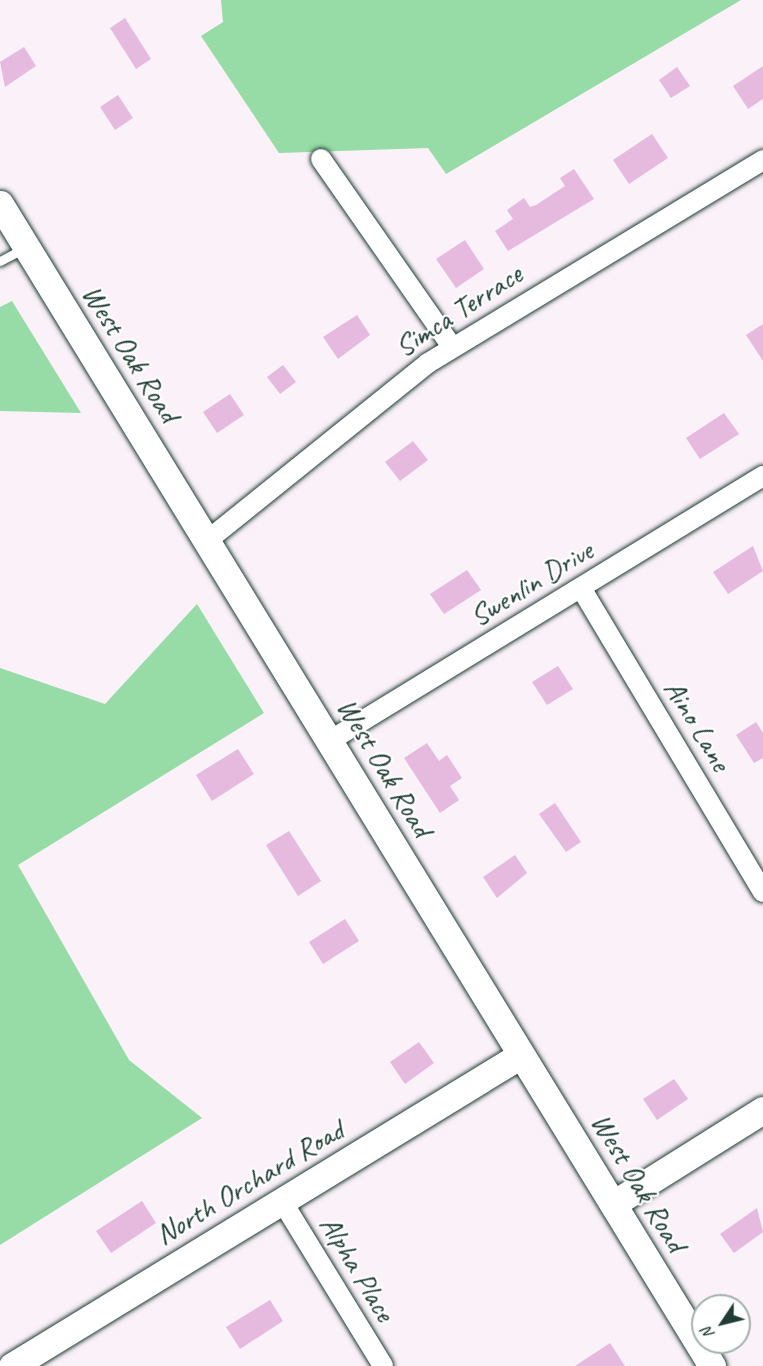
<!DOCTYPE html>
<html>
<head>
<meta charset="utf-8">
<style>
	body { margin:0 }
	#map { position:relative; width:763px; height:1366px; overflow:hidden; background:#faf1f9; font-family:Caveat,sans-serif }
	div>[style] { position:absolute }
	.green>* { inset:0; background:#97dba6 }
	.building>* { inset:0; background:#e6badf }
	.roads { filter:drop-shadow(0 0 2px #1f3d34) drop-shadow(0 0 2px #1f3d34) }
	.lane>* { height:9px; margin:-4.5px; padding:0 4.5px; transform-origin:4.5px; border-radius:4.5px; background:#fff }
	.street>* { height:20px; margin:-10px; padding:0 10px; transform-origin:10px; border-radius:10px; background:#fff }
	.secondary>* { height:27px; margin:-13.5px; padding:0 13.5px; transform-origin:13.5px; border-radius:13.5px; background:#fff }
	span { translate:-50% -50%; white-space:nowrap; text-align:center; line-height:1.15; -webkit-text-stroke:4.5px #fff; paint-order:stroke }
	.street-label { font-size:30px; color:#1f3d34 }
	.north { position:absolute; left:691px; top:1294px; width:60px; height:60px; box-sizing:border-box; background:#fff; border:2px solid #a5b1ae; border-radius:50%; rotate:235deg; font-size:16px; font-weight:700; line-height:24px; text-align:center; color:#1f3d34 }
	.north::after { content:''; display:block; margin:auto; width:21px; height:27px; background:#1f3d34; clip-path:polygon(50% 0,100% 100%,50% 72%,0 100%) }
</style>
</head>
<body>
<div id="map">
	<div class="green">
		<div style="clip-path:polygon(221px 0,741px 0,446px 174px,428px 148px,279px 153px,201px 36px,223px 22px)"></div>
		<div style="clip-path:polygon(12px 301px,81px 413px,0 411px,0 307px)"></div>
		<div style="clip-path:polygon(197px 604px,264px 713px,18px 865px,129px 1060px,202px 1118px,0 1245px,0 668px,105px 704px)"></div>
	</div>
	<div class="building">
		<div style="clip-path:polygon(125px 18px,151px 59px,136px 69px,110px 28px)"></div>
		<div style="clip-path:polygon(24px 47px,36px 66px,5px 87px,0 62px)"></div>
		<div style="clip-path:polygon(763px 66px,763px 99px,748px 109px,733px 86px)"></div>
		<div style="clip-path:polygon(677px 67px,690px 86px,671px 98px,659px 80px)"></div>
		<div style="clip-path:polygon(118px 95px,133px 118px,115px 130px,100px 107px)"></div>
		<div style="clip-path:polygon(652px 134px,668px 158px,629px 184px,613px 160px)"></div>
		<div style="clip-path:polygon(574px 169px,594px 199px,508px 251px,495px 231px,513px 219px,507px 210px,524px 198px,530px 207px,536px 205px,565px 186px,560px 178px)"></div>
		<div style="clip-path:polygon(465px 240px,484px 269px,456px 288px,436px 259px)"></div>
		<div style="clip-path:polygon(357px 315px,370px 335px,338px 359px,323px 337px)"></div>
		<div style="clip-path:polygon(763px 324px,763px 361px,746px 335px)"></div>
		<div style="clip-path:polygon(283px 365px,296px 382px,280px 394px,267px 377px)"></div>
		<div style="clip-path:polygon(230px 394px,244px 415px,217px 433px,203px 412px)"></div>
		<div style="clip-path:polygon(724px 413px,739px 434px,700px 459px,686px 438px)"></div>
		<div style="clip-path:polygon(413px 441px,428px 460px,400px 481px,385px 462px)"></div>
		<div style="clip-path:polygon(753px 546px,763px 571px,728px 594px,713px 572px)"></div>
		<div style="clip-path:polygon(467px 570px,481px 590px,444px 614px,430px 594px)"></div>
		<div style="clip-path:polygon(558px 666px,573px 689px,547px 705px,532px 682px)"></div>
		<div style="clip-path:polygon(756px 722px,763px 733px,763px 758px,754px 763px,736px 735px)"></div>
		<div style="clip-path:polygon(427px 743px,439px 761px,447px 755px,462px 778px,450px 786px,459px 800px,440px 813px,404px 758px)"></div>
		<div style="clip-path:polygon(238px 749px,254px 774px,212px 801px,196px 775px)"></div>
		<div style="clip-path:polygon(555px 803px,581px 842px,566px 852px,539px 814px)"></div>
		<div style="clip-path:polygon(289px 831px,321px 881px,298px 896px,266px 845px)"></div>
		<div style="clip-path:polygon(515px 855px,527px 873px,497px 898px,483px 877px)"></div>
		<div style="clip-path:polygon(345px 919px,359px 941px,323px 964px,309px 942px)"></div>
		<div style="clip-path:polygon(419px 1042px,434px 1063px,405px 1084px,390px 1062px)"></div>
		<div style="clip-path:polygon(674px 1079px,688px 1099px,657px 1120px,643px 1099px)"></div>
		<div style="clip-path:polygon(142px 1201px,156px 1223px,111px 1253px,96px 1231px)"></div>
		<div style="clip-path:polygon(757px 1208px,763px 1232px,734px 1253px,720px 1234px)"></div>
		<div style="clip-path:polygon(270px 1300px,283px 1321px,240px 1349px,226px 1327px)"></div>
		<div style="clip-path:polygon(610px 1343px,625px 1366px,575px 1366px)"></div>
	</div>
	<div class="roads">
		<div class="lane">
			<div style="left:0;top:261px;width:27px;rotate:-28deg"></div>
		</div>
		<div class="street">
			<div style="left:321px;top:159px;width:229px;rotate:55.1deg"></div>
			<div style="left:208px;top:540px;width:282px;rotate:-38.8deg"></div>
			<div style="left:428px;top:363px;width:392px;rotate:-31.2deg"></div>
			<div style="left:581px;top:588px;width:354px;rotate:59.1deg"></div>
			<div style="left:331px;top:740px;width:506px;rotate:-31.43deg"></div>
			<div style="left:282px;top:1201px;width:193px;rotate:58.5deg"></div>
		</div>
		<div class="secondary">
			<div style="left:0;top:204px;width:1363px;rotate:58.5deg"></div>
			<div style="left:613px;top:1204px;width:177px;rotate:-32.1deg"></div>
			<div style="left:12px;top:1366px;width:596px;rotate:-31.43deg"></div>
		</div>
	</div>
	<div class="street-label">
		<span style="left:458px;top:310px;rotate:-33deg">Simca Terrace</span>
		<span style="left:131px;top:353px;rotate:58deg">West Oak Road</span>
		<span style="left:531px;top:583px;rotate:-31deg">Swenlin Drive</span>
		<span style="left:698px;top:725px;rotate:59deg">Aino Lane</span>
		<span style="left:385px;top:767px;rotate:59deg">West Oak Road</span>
		<span style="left:249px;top:1182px;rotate:-31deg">North Orchard Road</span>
		<span style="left:639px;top:1182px;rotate:59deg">West Oak Road</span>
		<span style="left:358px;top:1268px;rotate:59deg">Alpha Place</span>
	</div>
	<div class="north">N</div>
</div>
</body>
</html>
